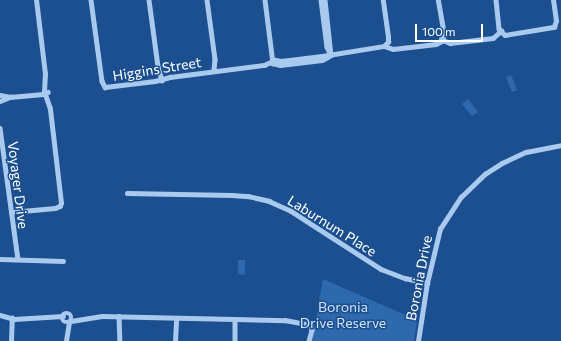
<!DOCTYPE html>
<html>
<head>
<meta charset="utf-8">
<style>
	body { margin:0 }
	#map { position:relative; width:561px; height:341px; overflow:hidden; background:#1b4f8f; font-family:Commissioner,sans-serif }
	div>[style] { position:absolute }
	.green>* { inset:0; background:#2e69ad }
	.minor>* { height:4.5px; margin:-2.25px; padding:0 2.25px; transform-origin:2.25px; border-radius:2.25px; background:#a9c9ee }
	.minor>.ring { margin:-2.25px; padding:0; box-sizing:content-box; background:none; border:4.5px solid #a9c9ee; border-radius:50% }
	span { translate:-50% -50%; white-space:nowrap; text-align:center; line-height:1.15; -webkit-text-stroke:3px #1b4f8f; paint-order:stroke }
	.street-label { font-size:14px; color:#fff }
	.park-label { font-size:14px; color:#cfe3fa }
	.scale { position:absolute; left:415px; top:24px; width:68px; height:18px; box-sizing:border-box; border:2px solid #fff; border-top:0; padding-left:5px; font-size:12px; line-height:14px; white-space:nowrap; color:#fff; -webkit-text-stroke:3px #1b4f8f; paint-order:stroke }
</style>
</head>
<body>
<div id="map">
	<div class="green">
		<div style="clip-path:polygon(511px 75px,517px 90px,512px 92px,506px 77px)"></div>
		<div style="clip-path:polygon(468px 99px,478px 112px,472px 116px,462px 104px)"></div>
		<div style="clip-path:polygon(238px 260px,245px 260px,245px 275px,238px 274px)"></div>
		<div style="clip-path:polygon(323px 279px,417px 320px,414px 341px,312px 341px)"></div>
	</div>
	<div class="minor">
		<div style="left:91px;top:0;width:82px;rotate:82.3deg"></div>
		<div style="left:102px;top:81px;width:7px;rotate:63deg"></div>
		<div style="left:105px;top:87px;width:50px;rotate:-6.8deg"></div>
		<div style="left:155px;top:81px;width:16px;rotate:-15deg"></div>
		<div style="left:170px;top:77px;width:95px;rotate:-7.3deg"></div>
		<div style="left:264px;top:65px;width:12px;rotate:-24deg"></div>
		<div style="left:149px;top:0;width:68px;rotate:82.3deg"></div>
		<div style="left:158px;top:67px;width:14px;rotate:73deg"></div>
		<div style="left:207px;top:0;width:60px;rotate:82.3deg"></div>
		<div style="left:215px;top:59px;width:12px;rotate:95deg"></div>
		<div style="left:265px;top:0;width:64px;rotate:82.8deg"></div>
		<div style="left:273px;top:63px;width:7px;rotate:16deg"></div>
		<div style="left:280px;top:65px;width:42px;rotate:-6.8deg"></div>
		<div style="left:322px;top:60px;width:7px;rotate:-27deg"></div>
		<div style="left:321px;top:0;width:47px;rotate:82.7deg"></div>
		<div style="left:327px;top:47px;width:9px;rotate:63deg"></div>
		<div style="left:325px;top:0;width:55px;rotate:83.8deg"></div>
		<div style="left:496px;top:0;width:29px;rotate:84deg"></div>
		<div style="left:499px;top:29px;width:8px;rotate:45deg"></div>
		<div style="left:505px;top:35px;width:50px;rotate:-9.3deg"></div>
		<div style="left:554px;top:27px;width:6px;rotate:-72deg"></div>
		<div style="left:556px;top:21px;width:21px;rotate:-98deg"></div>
		<div style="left:441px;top:39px;width:10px;rotate:24deg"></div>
		<div style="left:450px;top:43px;width:43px;rotate:-6.6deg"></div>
		<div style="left:493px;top:38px;width:11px;rotate:-41deg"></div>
		<div style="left:384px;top:46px;width:9px;rotate:18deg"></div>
		<div style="left:393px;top:49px;width:43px;rotate:-6.6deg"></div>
		<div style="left:436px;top:44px;width:7px;rotate:-27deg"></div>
		<div style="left:442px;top:41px;width:6px;rotate:-72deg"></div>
		<div style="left:444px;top:35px;width:36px;rotate:-100deg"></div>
		<div style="left:275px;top:60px;width:6px;rotate:9deg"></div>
		<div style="left:281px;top:61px;width:41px;rotate:-7deg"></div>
		<div style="left:322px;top:56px;width:63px;rotate:-9.2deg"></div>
		<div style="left:384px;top:46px;width:6px;rotate:-45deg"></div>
		<div style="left:388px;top:42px;width:5px;rotate:-90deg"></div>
		<div style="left:388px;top:37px;width:37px;rotate:-98deg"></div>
		<div style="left:0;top:95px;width:10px;rotate:11deg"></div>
		<div style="left:10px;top:97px;width:33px;rotate:-5deg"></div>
		<div style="left:43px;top:94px;width:5px;rotate:-22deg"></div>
		<div style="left:0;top:101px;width:11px;rotate:-22deg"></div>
		<div style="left:0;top:128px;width:132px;rotate:82.2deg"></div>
		<div style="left:127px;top:193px;width:105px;rotate:1.1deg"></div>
		<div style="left:232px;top:195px;width:16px;rotate:4deg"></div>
		<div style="left:248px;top:196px;width:22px;rotate:13deg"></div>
		<div style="left:269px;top:201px;width:24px;rotate:24deg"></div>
		<div style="left:291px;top:211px;width:107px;rotate:32.8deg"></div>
		<div style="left:381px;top:269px;width:26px;rotate:21deg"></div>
		<div style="left:405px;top:278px;width:23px;rotate:13deg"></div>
		<div style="left:11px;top:212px;width:44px;rotate:-5.2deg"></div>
		<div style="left:55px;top:208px;width:5px;rotate:-22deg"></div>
		<div style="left:60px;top:206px;width:3px;rotate:-72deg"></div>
		<div style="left:61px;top:203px;width:95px;rotate:-96.7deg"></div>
		<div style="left:50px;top:109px;width:18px;rotate:-109deg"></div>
		<div style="left:44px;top:92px;width:18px;rotate:-87deg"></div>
		<div style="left:45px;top:74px;width:75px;rotate:-96.9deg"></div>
		<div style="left:0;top:259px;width:63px;rotate:1.8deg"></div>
		<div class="ring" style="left:62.5px;top:313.5px;width:4.5px;height:4.5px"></div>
		<div style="left:0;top:315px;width:15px;rotate:16deg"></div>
		<div style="left:14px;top:319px;width:49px;rotate:-3.5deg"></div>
		<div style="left:119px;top:316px;width:25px;rotate:88deg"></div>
		<div style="left:235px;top:319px;width:22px;rotate:90deg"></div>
		<div style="left:71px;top:321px;width:31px;rotate:-9deg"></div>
		<div style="left:102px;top:316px;width:183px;rotate:1.3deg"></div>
		<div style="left:285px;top:320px;width:26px;rotate:11deg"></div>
		<div style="left:311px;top:325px;width:5px;rotate:79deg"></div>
		<div style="left:312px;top:330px;width:11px;rotate:105deg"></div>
		<div style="left:11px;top:341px;width:23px;rotate:-88deg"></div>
		<div style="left:66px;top:341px;width:19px;rotate:-81deg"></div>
		<div style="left:175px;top:341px;width:22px;rotate:-87deg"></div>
		<div style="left:418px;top:341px;width:59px;rotate:-81.2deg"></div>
		<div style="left:427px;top:283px;width:56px;rotate:-76.5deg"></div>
		<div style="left:440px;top:229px;width:38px;rotate:-57deg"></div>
		<div style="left:461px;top:197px;width:33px;rotate:-44deg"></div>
		<div style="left:485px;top:174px;width:20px;rotate:-33deg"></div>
		<div style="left:502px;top:163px;width:26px;rotate:-25deg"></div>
		<div style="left:526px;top:152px;width:36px;rotate:-11deg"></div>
	</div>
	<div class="street-label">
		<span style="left:157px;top:69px;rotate:-9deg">Higgins Street</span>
		<span style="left:18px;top:185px;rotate:83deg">Voyager Drive</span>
		<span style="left:332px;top:226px;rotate:32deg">Laburnum Place</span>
		<span style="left:419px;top:278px;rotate:-79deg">Boronia Drive</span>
	</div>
	<div class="park-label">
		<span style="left:343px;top:315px">Boronia<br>Drive Reserve</span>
	</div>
	<div class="scale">100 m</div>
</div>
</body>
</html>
